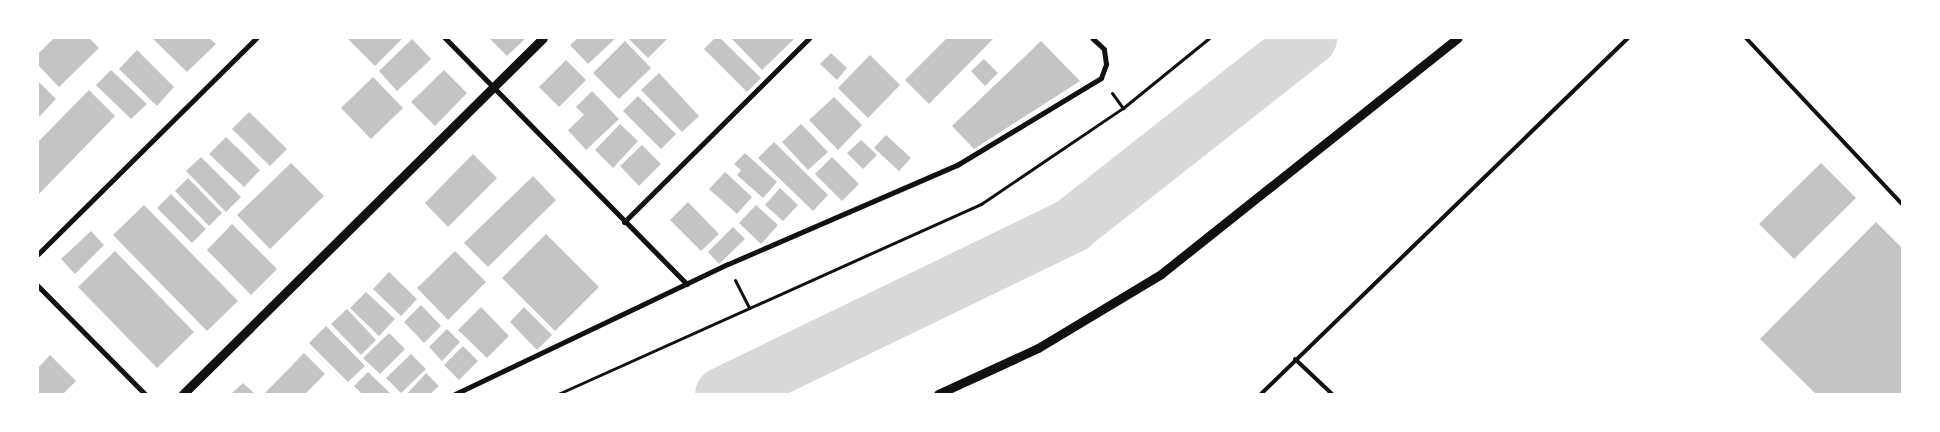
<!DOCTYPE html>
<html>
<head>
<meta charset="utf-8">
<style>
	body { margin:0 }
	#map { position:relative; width:1940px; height:432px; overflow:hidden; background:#fff; font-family:"Work Sans",sans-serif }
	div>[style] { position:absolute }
	.river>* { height:55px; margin:-27.5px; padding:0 27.5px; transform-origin:27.5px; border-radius:27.5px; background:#d9d9d9 }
	.building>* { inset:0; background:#c4c4c4 }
	.path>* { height:3px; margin:-1.5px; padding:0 1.5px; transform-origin:1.5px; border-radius:1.5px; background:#111 }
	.service>* { height:4px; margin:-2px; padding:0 2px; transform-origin:2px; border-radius:2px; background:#111 }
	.minor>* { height:5px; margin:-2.5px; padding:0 2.5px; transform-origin:2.5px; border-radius:2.5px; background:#111 }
	.tertiary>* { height:9px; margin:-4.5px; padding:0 4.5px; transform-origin:4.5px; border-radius:4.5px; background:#111 }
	span { translate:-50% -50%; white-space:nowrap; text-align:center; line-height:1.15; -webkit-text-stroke:4px #fff; paint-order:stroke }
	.frame { position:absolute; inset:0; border:39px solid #fff; pointer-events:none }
</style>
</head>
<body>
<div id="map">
	<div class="river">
		<div style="left:722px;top:394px;width:388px;rotate:-25.8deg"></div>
		<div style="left:1071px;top:225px;width:303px;rotate:-38.2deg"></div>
	</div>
	<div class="building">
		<div style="clip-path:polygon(54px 38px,89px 38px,99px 48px,59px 87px,38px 65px,38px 54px)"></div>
		<div style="clip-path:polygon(152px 38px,209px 38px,216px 44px,187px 72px)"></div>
		<div style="clip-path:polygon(347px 38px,403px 38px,375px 66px)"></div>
		<div style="clip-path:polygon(489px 38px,526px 38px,507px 56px)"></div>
		<div style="clip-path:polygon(578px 38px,616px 38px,588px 64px,570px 45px)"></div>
		<div style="clip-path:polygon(628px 38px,668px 38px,648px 58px)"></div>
		<div style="clip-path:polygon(715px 38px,720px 38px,761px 78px,747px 92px,704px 49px)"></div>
		<div style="clip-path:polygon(731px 38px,795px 38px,762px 70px)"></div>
		<div style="clip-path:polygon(947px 38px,994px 38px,929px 104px,905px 80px)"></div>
		<div style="clip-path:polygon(412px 39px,431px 59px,397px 91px,379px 71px)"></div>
		<div style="clip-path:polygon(625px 41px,651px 68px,619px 99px,593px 73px)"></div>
		<div style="clip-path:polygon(1041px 41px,1080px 81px,974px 149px,952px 126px)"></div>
		<div style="clip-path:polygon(137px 50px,174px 87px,157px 106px,119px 69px)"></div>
		<div style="clip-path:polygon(831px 53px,847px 68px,837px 80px,820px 64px)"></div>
		<div style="clip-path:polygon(870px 55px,900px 85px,868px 118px,838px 88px)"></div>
		<div style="clip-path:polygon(984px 59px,998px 73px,985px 86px,971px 71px)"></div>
		<div style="clip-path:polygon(566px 60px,586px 80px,559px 107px,539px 87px)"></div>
		<div style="clip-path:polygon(111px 70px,147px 104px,131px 119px,96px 85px)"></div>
		<div style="clip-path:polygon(444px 70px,467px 93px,435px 126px,411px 102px)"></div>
		<div style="clip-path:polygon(659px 73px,699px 116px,682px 132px,641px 90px)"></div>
		<div style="clip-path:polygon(373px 77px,403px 108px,371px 139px,341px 108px)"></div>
		<div style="clip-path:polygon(38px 81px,56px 99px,38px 118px)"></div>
		<div style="clip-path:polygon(89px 90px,115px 116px,38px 195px,38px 142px)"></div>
		<div style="clip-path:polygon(592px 91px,619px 119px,586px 150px,568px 130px,584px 115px,576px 107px)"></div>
		<div style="clip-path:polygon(638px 96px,676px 134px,661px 149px,623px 111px)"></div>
		<div style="clip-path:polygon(834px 97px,862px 125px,838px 150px,809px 120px)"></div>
		<div style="clip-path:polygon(249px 112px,287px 149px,270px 166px,232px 129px)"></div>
		<div style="clip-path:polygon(620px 124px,638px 141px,613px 168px,595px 150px)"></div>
		<div style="clip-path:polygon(801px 124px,828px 152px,808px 170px,782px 142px)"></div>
		<div style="clip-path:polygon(886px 135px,911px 158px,899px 171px,874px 148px)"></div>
		<div style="clip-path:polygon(226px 137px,260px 170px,244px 187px,209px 154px)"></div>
		<div style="clip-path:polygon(861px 140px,877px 155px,863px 169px,847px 153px)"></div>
		<div style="clip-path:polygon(774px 142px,828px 195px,813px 211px,758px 158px)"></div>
		<div style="clip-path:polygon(642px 145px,661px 164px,639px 186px,620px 166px)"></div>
		<div style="clip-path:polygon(745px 153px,777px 182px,763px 198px,737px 175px,741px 170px,734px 164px)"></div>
		<div style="clip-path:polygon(473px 154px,497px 178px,448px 227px,425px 203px)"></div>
		<div style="clip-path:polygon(201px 157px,241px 197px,226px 212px,186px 171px)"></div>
		<div style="clip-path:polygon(832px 157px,859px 184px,842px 201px,815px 174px)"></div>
		<div style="clip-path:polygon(291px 163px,324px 196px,270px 249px,237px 215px)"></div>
		<div style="clip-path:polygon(1821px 163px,1856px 198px,1794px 259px,1759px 224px)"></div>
		<div style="clip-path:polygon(725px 172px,752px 197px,737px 214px,709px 189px)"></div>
		<div style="clip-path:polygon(533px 176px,556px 200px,488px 267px,464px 243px)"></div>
		<div style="clip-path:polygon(188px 178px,222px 213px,209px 226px,175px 191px)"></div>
		<div style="clip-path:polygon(780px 188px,798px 205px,783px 221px,765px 205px)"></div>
		<div style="clip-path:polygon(171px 194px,206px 229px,192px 243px,157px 208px)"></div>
		<div style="clip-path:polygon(688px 202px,719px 234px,701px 251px,670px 220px)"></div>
		<div style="clip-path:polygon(144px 205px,238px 301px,207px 331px,113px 235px)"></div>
		<div style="clip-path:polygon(756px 205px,778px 225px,761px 244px,739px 223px)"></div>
		<div style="clip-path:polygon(1876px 222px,1902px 248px,1902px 394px,1816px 394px,1760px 339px)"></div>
		<div style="clip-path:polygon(232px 224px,277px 269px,251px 295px,207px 250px)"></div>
		<div style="clip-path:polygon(733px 227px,745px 239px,719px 264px,708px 252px)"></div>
		<div style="clip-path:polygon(91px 231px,104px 245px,75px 274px,61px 259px)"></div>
		<div style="clip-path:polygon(546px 234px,599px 287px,555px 331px,502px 278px)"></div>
		<div style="clip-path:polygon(115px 251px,194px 332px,157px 368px,78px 287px)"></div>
		<div style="clip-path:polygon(455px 251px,486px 282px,448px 320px,417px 288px)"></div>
		<div style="clip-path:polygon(389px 272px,417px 299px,401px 316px,373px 289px)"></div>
		<div style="clip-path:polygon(366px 292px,395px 319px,379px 336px,350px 308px)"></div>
		<div style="clip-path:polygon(421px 305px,441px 326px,424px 343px,404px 322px)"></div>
		<div style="clip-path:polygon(481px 307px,509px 336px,487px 358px,458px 330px)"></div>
		<div style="clip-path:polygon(524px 307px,552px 335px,537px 350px,510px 322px)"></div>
		<div style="clip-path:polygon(347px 309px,376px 340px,361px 355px,331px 324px)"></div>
		<div style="clip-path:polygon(326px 326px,365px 366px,348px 382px,309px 343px)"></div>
		<div style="clip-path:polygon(447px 329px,460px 342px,442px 361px,429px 347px)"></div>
		<div style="clip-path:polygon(389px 333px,405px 349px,380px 374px,363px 358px)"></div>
		<div style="clip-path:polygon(463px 346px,478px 361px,459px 380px,444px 365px)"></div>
		<div style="clip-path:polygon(304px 353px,325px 374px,305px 394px,267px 394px,265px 393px)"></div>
		<div style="clip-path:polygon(411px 354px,426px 369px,401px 393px,386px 378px)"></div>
		<div style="clip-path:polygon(50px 355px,76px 381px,63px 394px,38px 394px,38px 368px)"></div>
		<div style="clip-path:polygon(368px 372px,391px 394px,362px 394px,354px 386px)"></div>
		<div style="clip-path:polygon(426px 373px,439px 386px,430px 394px,407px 394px)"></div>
		<div style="clip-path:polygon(243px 383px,255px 394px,231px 394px)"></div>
	</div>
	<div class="path">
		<div style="left:1112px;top:93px;width:19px;rotate:54deg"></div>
		<div style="left:735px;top:280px;width:31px;rotate:63deg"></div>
		<div style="left:558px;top:394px;width:464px;rotate:-24.2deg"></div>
		<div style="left:981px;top:204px;width:171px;rotate:-34.1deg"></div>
		<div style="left:1123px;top:108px;width:111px;rotate:-39.1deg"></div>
	</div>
	<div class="service">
		<div style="left:1746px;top:38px;width:228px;rotate:46.8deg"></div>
		<div style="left:1295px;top:359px;width:51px;rotate:43.4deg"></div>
		<div style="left:1261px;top:394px;width:511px;rotate:-44.13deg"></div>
	</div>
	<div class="minor">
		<div style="left:445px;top:38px;width:345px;rotate:45.5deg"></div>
		<div style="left:624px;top:222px;width:261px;rotate:-44.8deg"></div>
		<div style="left:38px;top:254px;width:307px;rotate:-44.7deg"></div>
		<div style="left:38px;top:286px;width:152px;rotate:45.3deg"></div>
		<div style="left:455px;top:394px;width:302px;rotate:-25.5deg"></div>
		<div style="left:728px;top:264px;width:249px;rotate:-23.4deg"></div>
		<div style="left:957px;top:165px;width:168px;rotate:-31.1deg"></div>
		<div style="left:1101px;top:78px;width:15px;rotate:-70deg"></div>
		<div style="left:1106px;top:64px;width:15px;rotate:-98deg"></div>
		<div style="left:1104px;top:49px;width:16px;rotate:-137deg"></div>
	</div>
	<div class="tertiary">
		<div style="left:183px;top:394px;width:506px;rotate:-44.68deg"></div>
		<div style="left:938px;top:394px;width:110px;rotate:-24.7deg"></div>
		<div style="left:1038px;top:348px;width:144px;rotate:-31deg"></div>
		<div style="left:1161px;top:274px;width:379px;rotate:-38.5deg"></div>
	</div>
	<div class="frame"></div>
</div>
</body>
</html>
